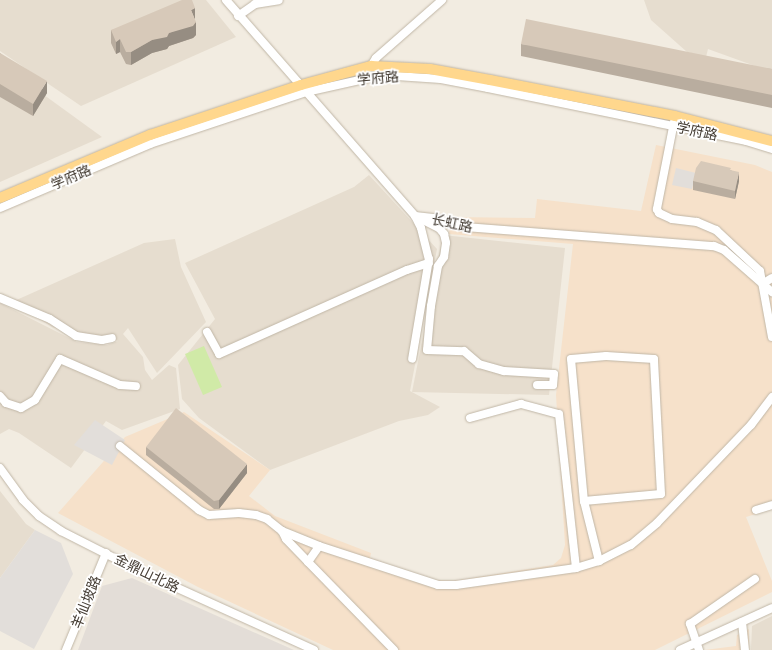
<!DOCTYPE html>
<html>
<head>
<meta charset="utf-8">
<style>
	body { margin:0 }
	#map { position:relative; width:772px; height:650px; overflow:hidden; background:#f2ece1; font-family:"Asap Condensed","Noto Sans SC",sans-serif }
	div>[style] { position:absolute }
	.residential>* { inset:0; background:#e6ddcf }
	.commercial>* { inset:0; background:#f6e1ca }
	.industrial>* { inset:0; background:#e3ddd7 }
	.green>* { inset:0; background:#d0eaa7 }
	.parking>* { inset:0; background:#e2deda }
	.roads { filter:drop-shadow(0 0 1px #c0b6a6) drop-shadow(0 0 1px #c0b6a6) }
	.minor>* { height:8px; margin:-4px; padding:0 4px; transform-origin:4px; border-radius:4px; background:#fff }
	.major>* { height:10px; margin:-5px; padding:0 5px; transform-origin:5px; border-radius:5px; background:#ffd78d }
	.wall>* { inset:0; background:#b9ad9f }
	.shaded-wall>* { inset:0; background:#968d82 }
	.building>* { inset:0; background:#d7c9b9 }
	span { translate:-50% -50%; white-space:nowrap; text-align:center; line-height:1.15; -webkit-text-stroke:3.5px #fff; paint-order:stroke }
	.street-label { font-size:14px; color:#433b32 }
</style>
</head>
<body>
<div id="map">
	<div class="residential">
		<div style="clip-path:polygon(0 0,206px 0,236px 37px,81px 106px,0 51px)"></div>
		<div style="clip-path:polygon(644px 0,772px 0,772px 72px,708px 49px,706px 57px,687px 52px,651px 20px)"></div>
		<div style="clip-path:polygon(0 63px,102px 137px,0 182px)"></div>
		<div style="clip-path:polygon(369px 175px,437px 249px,410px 391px,440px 407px,428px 415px,399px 421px,270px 470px,199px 418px,182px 399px,178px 365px,215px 319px,185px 263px,354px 187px)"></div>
		<div style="clip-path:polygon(443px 235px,565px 248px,549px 395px,412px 392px)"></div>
		<div style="clip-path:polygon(175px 239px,181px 267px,206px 322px,157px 373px,128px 328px,123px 334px,143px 357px,145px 370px,152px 380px,169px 365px,176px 368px,180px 409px,122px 430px,106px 421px,71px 468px,19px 433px,9px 429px,0 434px,0 303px,77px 342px,107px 345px,118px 341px,112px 338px,101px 343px,52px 327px,12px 302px,144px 243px)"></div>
		<div style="clip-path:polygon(0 491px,26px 524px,35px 530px,0 578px)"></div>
		<div style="clip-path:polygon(772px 616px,772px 650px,751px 650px,752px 626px)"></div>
	</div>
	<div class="commercial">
		<div style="clip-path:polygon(656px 145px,755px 165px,772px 172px,772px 509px,746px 517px,772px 581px,772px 592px,655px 650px,333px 650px,198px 587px,58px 513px,125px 437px,184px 412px,270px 470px,249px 496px,275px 516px,371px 553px,370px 558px,430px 580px,453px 581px,553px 565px,561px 558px,565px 545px,556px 395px,573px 244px,449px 234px,450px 217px,535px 218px,537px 199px,641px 211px)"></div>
		<div style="clip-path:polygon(749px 629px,749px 650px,705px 650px,736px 646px,737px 635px)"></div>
	</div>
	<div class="industrial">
		<div style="clip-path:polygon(132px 578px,188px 603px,294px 650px,78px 650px,102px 586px)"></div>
	</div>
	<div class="green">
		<div style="clip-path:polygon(204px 346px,222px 387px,203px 395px,185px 354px)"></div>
	</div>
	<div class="parking">
		<div style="clip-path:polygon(676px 168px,696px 173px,692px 189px,672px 185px)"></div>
		<div style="clip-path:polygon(95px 420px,125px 440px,112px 465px,74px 445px)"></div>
		<div style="clip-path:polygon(35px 530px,61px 543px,73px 574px,34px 649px,0 631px,0 578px)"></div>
	</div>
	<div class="roads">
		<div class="minor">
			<div style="left:226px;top:0;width:287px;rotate:48.8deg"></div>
			<div style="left:415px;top:216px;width:13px;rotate:63deg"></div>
			<div style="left:421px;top:228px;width:32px;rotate:76deg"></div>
			<div style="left:429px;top:259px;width:101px;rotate:99.6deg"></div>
			<div style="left:238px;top:16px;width:21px;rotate:-35deg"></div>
			<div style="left:255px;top:4px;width:24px;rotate:-9deg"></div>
			<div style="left:371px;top:66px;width:9px;rotate:-58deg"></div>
			<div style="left:376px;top:58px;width:88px;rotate:-41.3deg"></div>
			<div style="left:674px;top:122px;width:89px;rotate:101.1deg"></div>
			<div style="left:657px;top:209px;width:4px;rotate:63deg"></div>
			<div style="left:659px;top:213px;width:14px;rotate:25deg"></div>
			<div style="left:672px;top:219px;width:25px;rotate:7deg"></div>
			<div style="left:697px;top:222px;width:21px;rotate:23deg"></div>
			<div style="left:716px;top:230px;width:60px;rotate:43deg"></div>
			<div style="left:760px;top:271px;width:67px;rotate:79.7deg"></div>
			<div style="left:0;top:208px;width:163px;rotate:-23.1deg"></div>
			<div style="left:150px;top:144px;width:164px;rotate:-18.4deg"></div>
			<div style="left:306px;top:92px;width:78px;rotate:-12.6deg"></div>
			<div style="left:382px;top:75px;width:59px;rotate:3.9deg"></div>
			<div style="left:441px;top:79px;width:48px;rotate:10.8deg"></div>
			<div style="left:488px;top:88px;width:263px;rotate:11.6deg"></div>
			<div style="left:746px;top:141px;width:27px;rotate:17deg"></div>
			<div style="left:415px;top:216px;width:18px;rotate:6deg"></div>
			<div style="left:433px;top:218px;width:33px;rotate:16deg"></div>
			<div style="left:465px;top:227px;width:250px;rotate:4.4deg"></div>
			<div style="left:714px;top:246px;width:11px;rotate:22deg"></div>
			<div style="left:724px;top:250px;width:64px;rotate:41.2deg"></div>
			<div style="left:419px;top:218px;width:22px;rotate:27deg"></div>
			<div style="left:439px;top:228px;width:8px;rotate:50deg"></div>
			<div style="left:444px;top:234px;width:9px;rotate:77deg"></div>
			<div style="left:446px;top:243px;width:14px;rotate:98deg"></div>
			<div style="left:444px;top:257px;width:11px;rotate:124deg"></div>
			<div style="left:438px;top:266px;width:41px;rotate:99.9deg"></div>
			<div style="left:431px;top:306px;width:44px;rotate:95.2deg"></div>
			<div style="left:427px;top:350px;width:37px;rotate:2deg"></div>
			<div style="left:464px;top:351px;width:20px;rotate:41deg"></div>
			<div style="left:479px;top:364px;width:26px;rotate:16deg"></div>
			<div style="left:504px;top:371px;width:50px;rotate:3.4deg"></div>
			<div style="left:554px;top:374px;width:11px;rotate:95deg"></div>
			<div style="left:553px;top:385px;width:16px;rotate:180deg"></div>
			<div style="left:764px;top:283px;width:9px;rotate:-32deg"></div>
			<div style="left:0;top:298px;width:54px;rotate:22.8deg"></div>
			<div style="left:50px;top:319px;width:31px;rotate:33deg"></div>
			<div style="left:76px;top:336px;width:26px;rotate:9deg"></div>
			<div style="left:102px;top:340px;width:10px;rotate:-11deg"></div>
			<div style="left:207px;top:332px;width:25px;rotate:61deg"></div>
			<div style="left:219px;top:354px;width:206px;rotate:-24.1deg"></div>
			<div style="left:407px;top:270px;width:23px;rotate:-18deg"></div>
			<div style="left:0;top:396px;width:9px;rotate:49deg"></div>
			<div style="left:6px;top:403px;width:16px;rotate:18deg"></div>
			<div style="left:21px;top:408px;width:16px;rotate:-30deg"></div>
			<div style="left:35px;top:400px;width:48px;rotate:-58.6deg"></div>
			<div style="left:60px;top:359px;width:65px;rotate:23.4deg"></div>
			<div style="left:120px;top:385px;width:16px;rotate:4deg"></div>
			<div style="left:470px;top:418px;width:53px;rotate:-15.4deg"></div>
			<div style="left:521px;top:404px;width:39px;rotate:15deg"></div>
			<div style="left:559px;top:414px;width:155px;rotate:83.7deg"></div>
			<div style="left:120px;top:446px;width:102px;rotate:39deg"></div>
			<div style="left:199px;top:510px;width:11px;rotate:27deg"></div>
			<div style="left:209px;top:515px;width:30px;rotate:-4deg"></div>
			<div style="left:239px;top:513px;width:17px;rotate:7deg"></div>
			<div style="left:256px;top:515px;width:12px;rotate:20deg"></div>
			<div style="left:267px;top:519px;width:19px;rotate:39deg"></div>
			<div style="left:282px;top:531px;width:40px;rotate:22deg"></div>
			<div style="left:0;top:468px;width:39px;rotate:54deg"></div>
			<div style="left:23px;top:500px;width:23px;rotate:45deg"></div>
			<div style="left:39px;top:516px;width:27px;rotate:34deg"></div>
			<div style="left:61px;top:531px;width:89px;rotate:26.9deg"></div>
			<div style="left:140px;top:571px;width:191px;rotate:24.4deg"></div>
			<div style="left:584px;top:501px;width:77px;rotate:-5.2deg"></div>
			<div style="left:661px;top:494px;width:135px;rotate:-93deg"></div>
			<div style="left:654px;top:359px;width:48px;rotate:-176.4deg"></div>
			<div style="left:606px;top:356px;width:35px;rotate:175deg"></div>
			<div style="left:571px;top:359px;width:143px;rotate:84.8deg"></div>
			<div style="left:584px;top:501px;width:62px;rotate:76deg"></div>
			<div style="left:756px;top:510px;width:17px;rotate:-17deg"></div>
			<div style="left:282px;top:531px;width:9px;rotate:63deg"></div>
			<div style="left:286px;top:539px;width:32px;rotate:46deg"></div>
			<div style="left:742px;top:622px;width:28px;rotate:84deg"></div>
			<div style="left:66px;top:650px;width:105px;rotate:-67.6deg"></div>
			<div style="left:394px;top:650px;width:123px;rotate:-134.3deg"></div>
			<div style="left:308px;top:562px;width:19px;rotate:-55deg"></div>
			<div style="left:319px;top:546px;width:125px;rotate:18.1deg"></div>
			<div style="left:438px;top:585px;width:18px"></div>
			<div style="left:456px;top:585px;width:121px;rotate:-8.1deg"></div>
			<div style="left:576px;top:568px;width:24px;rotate:-17deg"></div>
			<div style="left:599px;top:561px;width:36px;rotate:-27deg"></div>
			<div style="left:631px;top:545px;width:34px;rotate:-40deg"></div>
			<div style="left:657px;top:523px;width:136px;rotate:-46.2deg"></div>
			<div style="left:751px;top:425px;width:35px;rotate:-53deg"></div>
			<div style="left:680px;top:650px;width:101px;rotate:-24.5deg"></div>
			<div style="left:699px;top:650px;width:28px;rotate:-109deg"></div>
			<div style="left:690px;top:624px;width:79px;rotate:-34.7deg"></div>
		</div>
		<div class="major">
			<div style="left:0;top:198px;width:163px;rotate:-22.8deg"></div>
			<div style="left:150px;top:135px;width:159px;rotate:-18.3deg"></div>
			<div style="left:301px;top:85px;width:73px;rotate:-15.2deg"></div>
			<div style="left:371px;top:66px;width:59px;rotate:2.9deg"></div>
			<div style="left:430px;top:69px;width:61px;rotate:10.4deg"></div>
			<div style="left:490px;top:80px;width:188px;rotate:11deg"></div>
			<div style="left:675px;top:116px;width:100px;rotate:14.5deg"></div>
		</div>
	</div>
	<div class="wall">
		<div style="clip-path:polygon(195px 20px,196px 35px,193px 38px,169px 46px,167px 49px,152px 53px,131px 65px,126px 64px,120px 52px,116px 54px,111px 43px,111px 30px)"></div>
		<div style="clip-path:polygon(521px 44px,772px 69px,772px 108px,521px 56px)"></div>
		<div style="clip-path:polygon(0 53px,47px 93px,33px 116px,0 97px)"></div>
		<div style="clip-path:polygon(731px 170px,739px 181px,735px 199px,693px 190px,693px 181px)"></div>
		<div style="clip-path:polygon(146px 447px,247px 473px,219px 509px,214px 509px,146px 455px)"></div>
	</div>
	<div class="shaded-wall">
		<div style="clip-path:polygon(195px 8px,195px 20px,191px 10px)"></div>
		<div style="clip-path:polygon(196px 22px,196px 35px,193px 38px,169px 46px,167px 49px,152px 53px,131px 65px,131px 52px,152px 40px)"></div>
		<div style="clip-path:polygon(120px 39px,120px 52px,116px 54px,116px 42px)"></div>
		<div style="clip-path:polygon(47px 81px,47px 93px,33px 116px,33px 104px)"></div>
		<div style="clip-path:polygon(739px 172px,739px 181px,735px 199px,735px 191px)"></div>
		<div style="clip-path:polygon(247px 464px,247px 473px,219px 509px,219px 500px)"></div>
	</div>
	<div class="building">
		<div style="clip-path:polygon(182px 0,192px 0,195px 8px,191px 10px,196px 22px,193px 26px,169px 33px,167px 37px,152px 40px,131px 52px,126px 52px,120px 39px,116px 42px,111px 30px)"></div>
		<div style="clip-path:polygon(526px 19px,772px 69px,772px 95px,521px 44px)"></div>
		<div style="clip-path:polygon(0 53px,47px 81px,33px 104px,0 84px)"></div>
		<div style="clip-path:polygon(701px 161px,731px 168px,730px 170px,739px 172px,735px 191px,693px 181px,696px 168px)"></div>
		<div style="clip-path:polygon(176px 408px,247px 464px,219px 500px,214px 501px,146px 447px)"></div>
	</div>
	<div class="street-label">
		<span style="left:378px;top:78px;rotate:-5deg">学府路</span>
		<span style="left:697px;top:131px;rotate:12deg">学府路</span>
		<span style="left:71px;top:177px;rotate:-23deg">学府路</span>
		<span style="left:452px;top:223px;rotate:12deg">长虹路</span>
		<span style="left:147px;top:573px;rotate:26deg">金鼎山北路</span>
		<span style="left:86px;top:602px;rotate:-68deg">羊仙坡路</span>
	</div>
</div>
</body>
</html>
